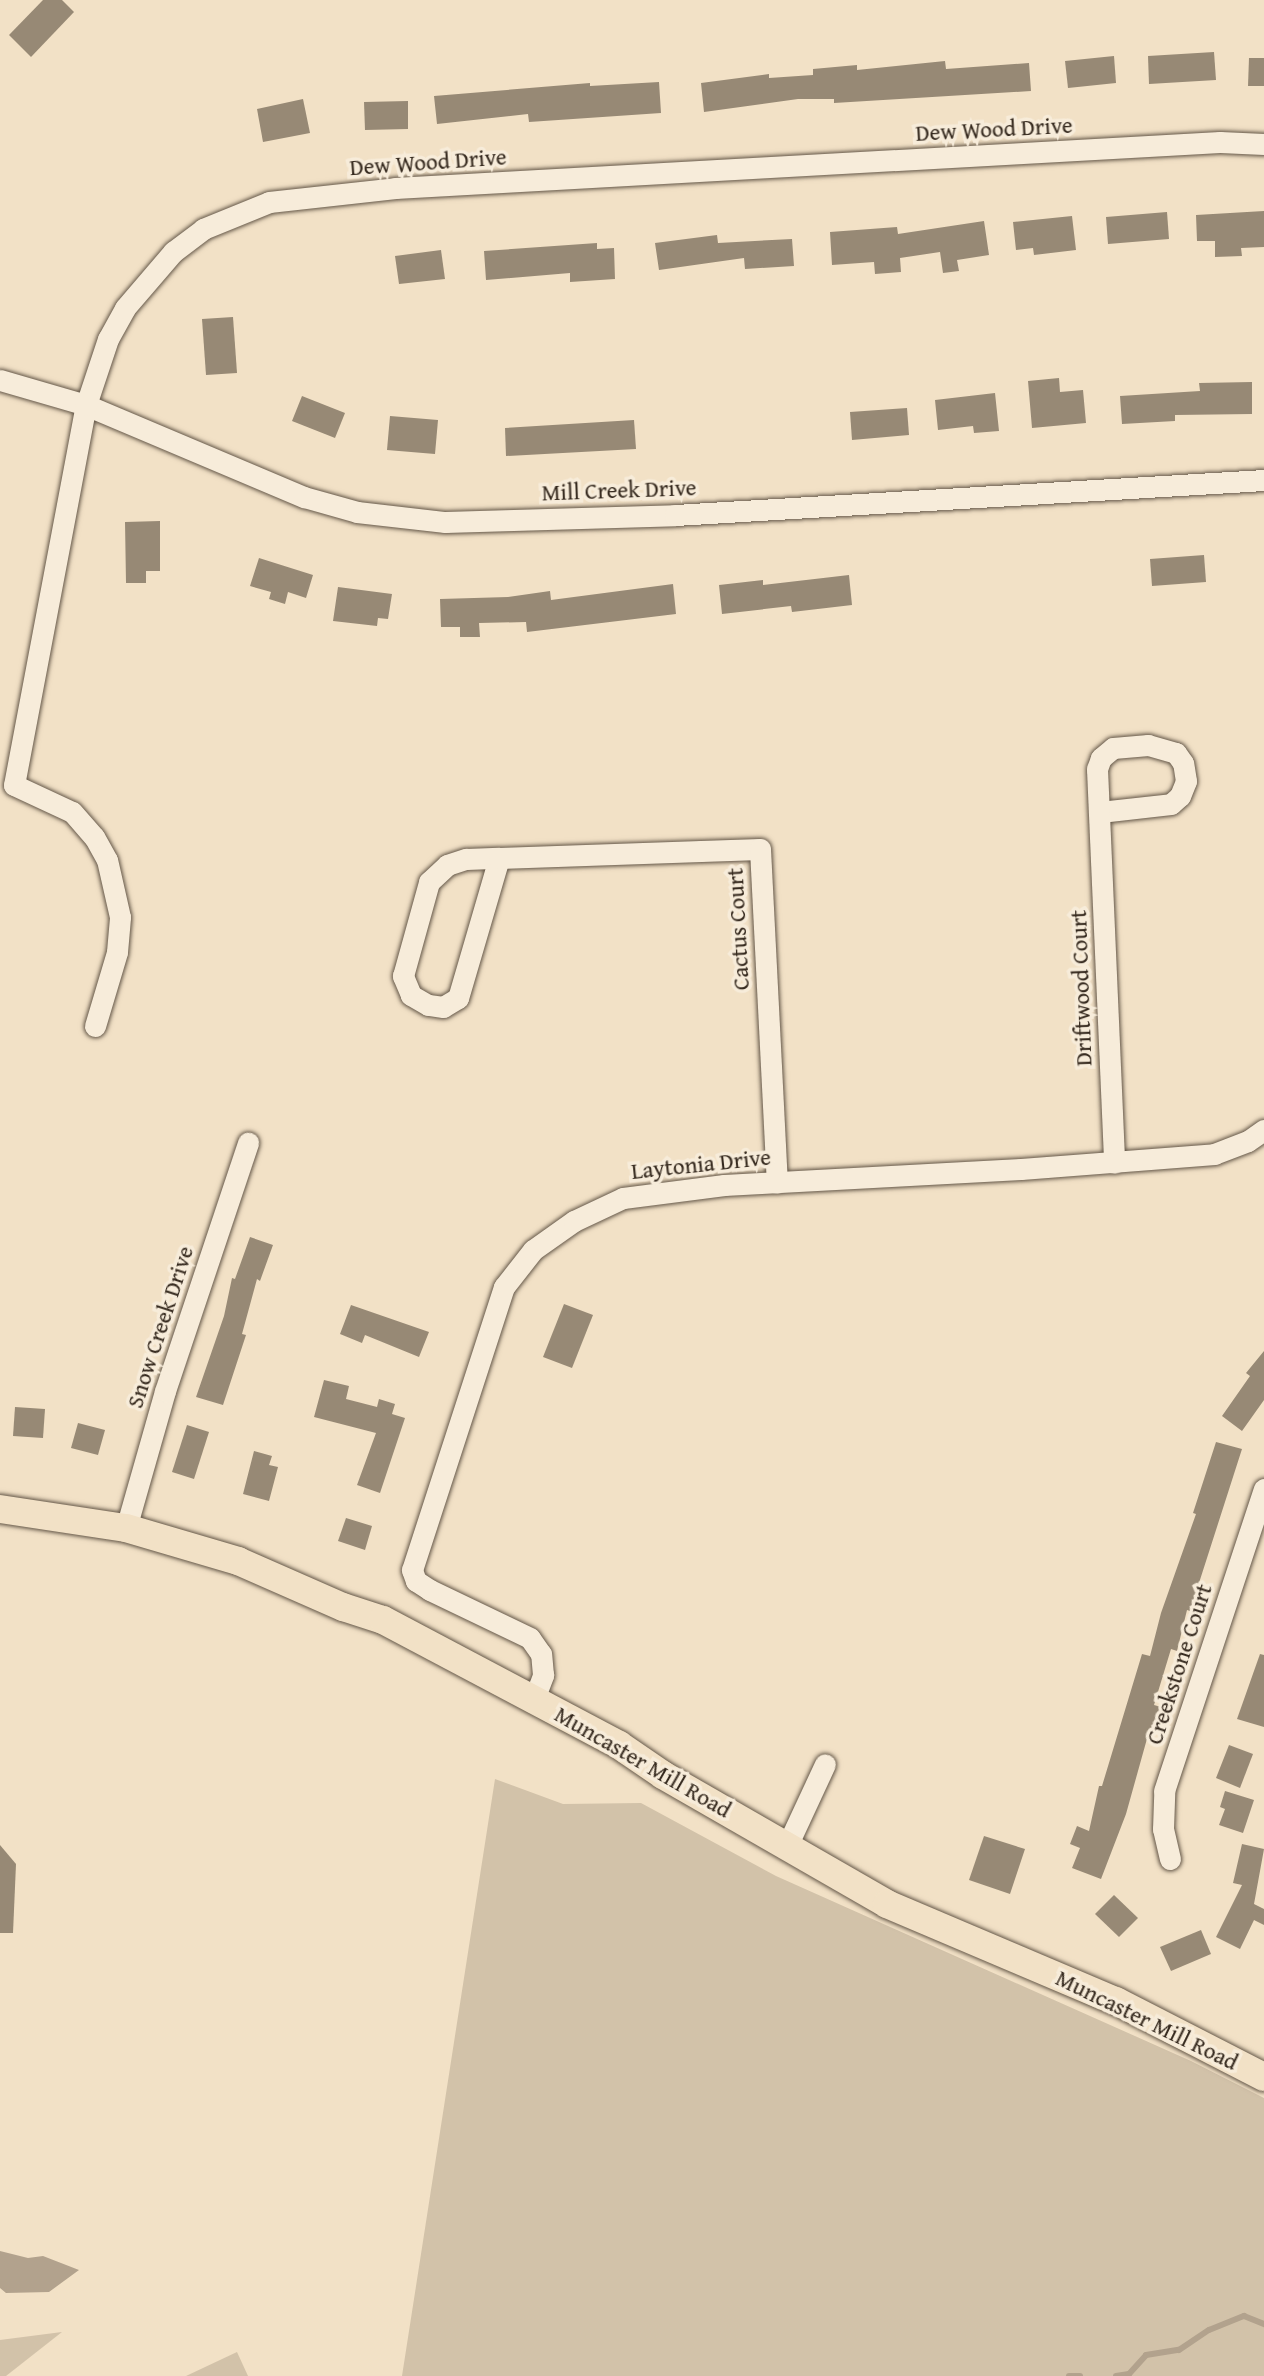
<!DOCTYPE html>
<html>
<head>
<meta charset="utf-8">
<style>
	body { margin:0 }
	#map { position:relative; width:1264px; height:2376px; overflow:hidden; background:#f2e1c6; font-family:"Gentium Book Plus",serif }
	div>[style] { position:absolute }
	.green>* { inset:0; background:#d2c2a9 }
	.water>* { inset:0; background:#b2a28d }
	.stream>* { height:6px; margin:-3px; padding:0 3px; transform-origin:3px; border-radius:3px; background:#b2a28d }
	.building>* { inset:0; background:#978975 }
	.roads { filter:drop-shadow(0 0 2px #645748) drop-shadow(0 0 2px #645748) }
	.minor>* { height:21px; margin:-10.5px; padding:0 10.5px; transform-origin:10.5px; border-radius:10.5px; background:#f7ecda }
	.major>* { height:28px; margin:-14px; padding:0 14px; transform-origin:14px; border-radius:14px; background:#f2e1c6 }
	span { translate:-50% -50%; white-space:nowrap; text-align:center; line-height:1.15; -webkit-text-stroke:7px #f7ecda; paint-order:stroke }
	.street-label { font-size:23px; color:#35291e }
</style>
</head>
<body>
<div id="map">
	<div class="green">
		<div style="clip-path:polygon(495px 1779px,563px 1804px,641px 1803px,776px 1876px,1191px 2061px,1264px 2098px,1264px 2376px,402px 2376px)"></div>
		<div style="clip-path:polygon(62px 2332px,6px 2376px,0 2376px,0 2340px)"></div>
		<div style="clip-path:polygon(237px 2352px,248px 2376px,186px 2376px)"></div>
	</div>
	<div class="water">
		<div style="clip-path:polygon(0 2251px,28px 2258px,43px 2256px,79px 2270px,49px 2292px,6px 2293px,0 2288px)"></div>
	</div>
	<div class="stream">
		<div style="left:1069px;top:2376px;width:11px"></div>
		<div style="left:1116px;top:2376px;width:13px;rotate:-9deg"></div>
		<div style="left:1129px;top:2374px;width:25px;rotate:-48deg"></div>
		<div style="left:1146px;top:2355px;width:33px;rotate:-9deg"></div>
		<div style="left:1179px;top:2350px;width:36px;rotate:-34deg"></div>
		<div style="left:1209px;top:2330px;width:38px;rotate:-22deg"></div>
		<div style="left:1244px;top:2316px;width:22px;rotate:22deg"></div>
	</div>
	<div class="building">
		<div style="clip-path:polygon(43px 0,62px 0,74px 12px,31px 57px,9px 35px)"></div>
		<div style="clip-path:polygon(1214px 52px,1216px 80px,1149px 84px,1148px 56px)"></div>
		<div style="clip-path:polygon(1114px 56px,1116px 83px,1068px 88px,1065px 61px)"></div>
		<div style="clip-path:polygon(1249px 58px,1264px 58px,1264px 86px,1248px 86px)"></div>
		<div style="clip-path:polygon(945px 61px,946px 69px,1029px 63px,1031px 91px,834px 103px,834px 99px,798px 99px,704px 112px,701px 83px,769px 74px,769px 78px,813px 75px,813px 69px,857px 65px,857px 70px)"></div>
		<div style="clip-path:polygon(659px 82px,661px 113px,529px 122px,528px 114px,437px 124px,434px 96px,590px 83px,590px 86px)"></div>
		<div style="clip-path:polygon(303px 99px,310px 133px,263px 142px,257px 109px)"></div>
		<div style="clip-path:polygon(408px 101px,408px 129px,365px 130px,364px 102px)"></div>
		<div style="clip-path:polygon(1264px 211px,1264px 247px,1241px 248px,1242px 256px,1215px 257px,1215px 241px,1197px 241px,1196px 215px)"></div>
		<div style="clip-path:polygon(1167px 212px,1169px 239px,1108px 244px,1106px 217px)"></div>
		<div style="clip-path:polygon(1072px 216px,1076px 250px,1034px 255px,1033px 248px,1016px 250px,1013px 222px)"></div>
		<div style="clip-path:polygon(984px 221px,989px 255px,957px 260px,959px 271px,943px 273px,940px 252px,900px 258px,901px 272px,875px 274px,874px 262px,832px 265px,830px 232px,897px 227px,898px 234px)"></div>
		<div style="clip-path:polygon(717px 235px,718px 243px,792px 239px,794px 266px,745px 269px,744px 258px,659px 270px,655px 243px)"></div>
		<div style="clip-path:polygon(597px 243px,597px 249px,614px 248px,615px 279px,570px 282px,570px 273px,486px 280px,484px 251px)"></div>
		<div style="clip-path:polygon(441px 250px,445px 279px,399px 284px,395px 256px)"></div>
		<div style="clip-path:polygon(233px 317px,237px 373px,206px 375px,202px 319px)"></div>
		<div style="clip-path:polygon(1059px 378px,1060px 392px,1083px 390px,1086px 423px,1032px 428px,1028px 381px)"></div>
		<div style="clip-path:polygon(1252px 382px,1252px 414px,1175px 415px,1175px 421px,1122px 424px,1120px 396px,1200px 391px,1199px 383px)"></div>
		<div style="clip-path:polygon(995px 393px,999px 431px,974px 433px,973px 426px,938px 430px,935px 400px)"></div>
		<div style="clip-path:polygon(302px 396px,345px 413px,335px 438px,292px 421px)"></div>
		<div style="clip-path:polygon(907px 408px,909px 435px,852px 440px,850px 412px)"></div>
		<div style="clip-path:polygon(390px 416px,438px 420px,435px 454px,387px 450px)"></div>
		<div style="clip-path:polygon(634px 420px,636px 449px,506px 456px,505px 428px)"></div>
		<div style="clip-path:polygon(160px 521px,160px 571px,146px 571px,146px 583px,126px 583px,125px 522px)"></div>
		<div style="clip-path:polygon(1204px 555px,1206px 582px,1152px 586px,1150px 559px)"></div>
		<div style="clip-path:polygon(259px 558px,313px 575px,306px 598px,288px 592px,285px 604px,269px 599px,271px 592px,250px 586px)"></div>
		<div style="clip-path:polygon(849px 575px,852px 605px,792px 612px,791px 606px,722px 614px,719px 585px,763px 580px,763px 585px)"></div>
		<div style="clip-path:polygon(673px 584px,676px 614px,527px 632px,526px 622px,479px 623px,480px 637px,460px 637px,460px 627px,441px 627px,440px 599px,508px 597px,550px 591px,551px 600px)"></div>
		<div style="clip-path:polygon(338px 587px,392px 594px,388px 619px,378px 618px,377px 626px,333px 621px)"></div>
		<div style="clip-path:polygon(250px 1237px,273px 1245px,260px 1281px,257px 1279px,242px 1334px,246px 1335px,223px 1405px,196px 1397px,224px 1316px,232px 1278px,235px 1279px)"></div>
		<div style="clip-path:polygon(564px 1304px,593px 1315px,572px 1368px,543px 1357px)"></div>
		<div style="clip-path:polygon(351px 1305px,429px 1332px,419px 1357px,365px 1335px,362px 1343px,340px 1334px)"></div>
		<div style="clip-path:polygon(1264px 1351px,1264px 1400px,1242px 1431px,1222px 1416px,1250px 1376px,1246px 1373px)"></div>
		<div style="clip-path:polygon(324px 1380px,349px 1386px,346px 1399px,377px 1407px,379px 1399px,395px 1404px,392px 1414px,405px 1418px,380px 1493px,357px 1485px,376px 1433px,314px 1417px)"></div>
		<div style="clip-path:polygon(15px 1407px,45px 1409px,43px 1438px,13px 1436px)"></div>
		<div style="clip-path:polygon(78px 1423px,105px 1430px,98px 1455px,71px 1448px)"></div>
		<div style="clip-path:polygon(187px 1425px,209px 1432px,194px 1479px,172px 1472px)"></div>
		<div style="clip-path:polygon(1216px 1442px,1242px 1449px,1190px 1611px,1187px 1610px,1177px 1651px,1171px 1649px,1154px 1705px,1161px 1707px,1154px 1729px,1150px 1728px,1126px 1814px,1101px 1879px,1072px 1868px,1080px 1848px,1070px 1844px,1077px 1826px,1089px 1831px,1099px 1786px,1102px 1786px,1142px 1654px,1150px 1656px,1161px 1613px,1196px 1514px,1193px 1513px)"></div>
		<div style="clip-path:polygon(254px 1451px,272px 1456px,269px 1465px,278px 1467px,269px 1501px,243px 1494px)"></div>
		<div style="clip-path:polygon(346px 1518px,372px 1526px,365px 1550px,338px 1541px)"></div>
		<div style="clip-path:polygon(1260px 1654px,1264px 1655px,1264px 1727px,1237px 1719px)"></div>
		<div style="clip-path:polygon(1229px 1745px,1253px 1754px,1240px 1788px,1216px 1778px)"></div>
		<div style="clip-path:polygon(1225px 1791px,1254px 1800px,1243px 1833px,1219px 1825px,1225px 1809px,1220px 1807px)"></div>
		<div style="clip-path:polygon(984px 1836px,1025px 1849px,1010px 1894px,969px 1880px)"></div>
		<div style="clip-path:polygon(1242px 1844px,1264px 1849px,1254px 1904px,1264px 1909px,1264px 1925px,1254px 1920px,1240px 1949px,1216px 1937px,1242px 1885px,1233px 1883px)"></div>
		<div style="clip-path:polygon(0 1845px,16px 1864px,13px 1933px,0 1933px)"></div>
		<div style="clip-path:polygon(1114px 1895px,1138px 1918px,1119px 1937px,1095px 1914px)"></div>
		<div style="clip-path:polygon(1201px 1930px,1211px 1954px,1171px 1971px,1160px 1947px)"></div>
	</div>
	<div class="roads">
		<div class="minor">
			<div style="left:0;top:380px;width:90px;rotate:16.2deg"></div>
			<div style="left:86px;top:405px;width:237px;rotate:22.9deg"></div>
			<div style="left:304px;top:497px;width:55px;rotate:15.8deg"></div>
			<div style="left:357px;top:512px;width:89px;rotate:6.5deg"></div>
			<div style="left:445px;top:522px;width:230px;rotate:-1.7deg"></div>
			<div style="left:675px;top:515px;width:590px;rotate:-3.4deg"></div>
			<div style="left:1100px;top:812px;width:71px;rotate:-6.4deg"></div>
			<div style="left:1171px;top:804px;width:12px;rotate:-42deg"></div>
			<div style="left:1180px;top:796px;width:16px;rotate:-68deg"></div>
			<div style="left:1186px;top:781px;width:18px;rotate:-99deg"></div>
			<div style="left:1183px;top:763px;width:12px;rotate:-125deg"></div>
			<div style="left:1176px;top:753px;width:29px;rotate:-164deg"></div>
			<div style="left:1148px;top:745px;width:35px;rotate:175deg"></div>
			<div style="left:1113px;top:748px;width:16px;rotate:140deg"></div>
			<div style="left:1101px;top:758px;width:12px;rotate:110deg"></div>
			<div style="left:1097px;top:769px;width:394px;rotate:87.5deg"></div>
			<div style="left:499px;top:858px;width:146px;rotate:106.3deg"></div>
			<div style="left:458px;top:998px;width:17px;rotate:149deg"></div>
			<div style="left:443px;top:1007px;width:15px;rotate:-172deg"></div>
			<div style="left:428px;top:1005px;width:20px;rotate:-150deg"></div>
			<div style="left:411px;top:995px;width:21px;rotate:-113deg"></div>
			<div style="left:403px;top:976px;width:98px;rotate:-74.5deg"></div>
			<div style="left:429px;top:882px;width:25px;rotate:-43deg"></div>
			<div style="left:447px;top:865px;width:20px;rotate:-18deg"></div>
			<div style="left:466px;top:859px;width:33px;rotate:-2deg"></div>
			<div style="left:499px;top:858px;width:202px;rotate:-2deg"></div>
			<div style="left:701px;top:851px;width:59px;rotate:-1.9deg"></div>
			<div style="left:760px;top:849px;width:334px;rotate:87.1deg"></div>
			<div style="left:95px;top:1026px;width:77px;rotate:-73.4deg"></div>
			<div style="left:117px;top:952px;width:35px;rotate:-85deg"></div>
			<div style="left:120px;top:917px;width:58px;rotate:-102.8deg"></div>
			<div style="left:107px;top:860px;width:26px;rotate:-119deg"></div>
			<div style="left:94px;top:837px;width:33px;rotate:-131deg"></div>
			<div style="left:72px;top:812px;width:64px;rotate:-155deg"></div>
			<div style="left:14px;top:785px;width:387px;rotate:-79.3deg"></div>
			<div style="left:86px;top:405px;width:70px;rotate:-71.6deg"></div>
			<div style="left:108px;top:339px;width:35px;rotate:-61deg"></div>
			<div style="left:125px;top:308px;width:74px;rotate:-49.4deg"></div>
			<div style="left:173px;top:252px;width:38px;rotate:-37deg"></div>
			<div style="left:203px;top:229px;width:71px;rotate:-22.2deg"></div>
			<div style="left:269px;top:202px;width:127px;rotate:-6.3deg"></div>
			<div style="left:395px;top:188px;width:826px;rotate:-3.19deg"></div>
			<div style="left:1220px;top:142px;width:44px;rotate:2.6deg"></div>
			<div style="left:126px;top:1528px;width:142px;rotate:-74.1deg"></div>
			<div style="left:165px;top:1391px;width:262px;rotate:-71.5deg"></div>
			<div style="left:534px;top:1699px;width:26px;rotate:-69deg"></div>
			<div style="left:543px;top:1675px;width:21px;rotate:-95deg"></div>
			<div style="left:541px;top:1654px;width:19px;rotate:-125deg"></div>
			<div style="left:530px;top:1638px;width:111px;rotate:-154.4deg"></div>
			<div style="left:430px;top:1590px;width:17px;rotate:-147deg"></div>
			<div style="left:416px;top:1581px;width:12px;rotate:-110deg"></div>
			<div style="left:412px;top:1570px;width:298px;rotate:-72deg"></div>
			<div style="left:504px;top:1287px;width:47px;rotate:-51.9deg"></div>
			<div style="left:533px;top:1250px;width:50px;rotate:-35.3deg"></div>
			<div style="left:574px;top:1221px;width:54px;rotate:-25.1deg"></div>
			<div style="left:623px;top:1198px;width:102px;rotate:-7.3deg"></div>
			<div style="left:724px;top:1185px;width:297px;rotate:-3.1deg"></div>
			<div style="left:1021px;top:1169px;width:194px;rotate:-4.4deg"></div>
			<div style="left:1214px;top:1154px;width:36px;rotate:-21deg"></div>
			<div style="left:1248px;top:1141px;width:19px;rotate:-35deg"></div>
			<div style="left:787px;top:1846px;width:90px;rotate:-65.1deg"></div>
			<div style="left:1170px;top:1859px;width:31px;rotate:-103deg"></div>
			<div style="left:1163px;top:1829px;width:38px;rotate:-88deg"></div>
			<div style="left:1164px;top:1791px;width:318px;rotate:-71.7deg"></div>
		</div>
		<div class="major">
			<div style="left:0;top:1509px;width:127px;rotate:8.6deg"></div>
			<div style="left:126px;top:1528px;width:117px;rotate:16.4deg"></div>
			<div style="left:238px;top:1561px;width:115px;rotate:23.7deg"></div>
			<div style="left:343px;top:1607px;width:42px;rotate:18deg"></div>
			<div style="left:383px;top:1620px;width:267px;rotate:27.9deg"></div>
			<div style="left:619px;top:1745px;width:53px;rotate:34.3deg"></div>
			<div style="left:663px;top:1775px;width:258px;rotate:29.9deg"></div>
			<div style="left:887px;top:1904px;width:249px;rotate:23deg"></div>
			<div style="left:1116px;top:2001px;width:166px;rotate:27.2deg"></div>
		</div>
	</div>
	<div class="street-label">
		<span style="left:994px;top:129px;rotate:-3deg">Dew Wood Drive</span>
		<span style="left:428px;top:162px;rotate:-4deg">Dew Wood Drive</span>
		<span style="left:619px;top:490px;rotate:-2deg">Mill Creek Drive</span>
		<span style="left:738px;top:929px;rotate:-93deg">Cactus Court</span>
		<span style="left:1081px;top:988px;rotate:-92deg">Driftwood Court</span>
		<span style="left:701px;top:1164px;rotate:-6deg">Laytonia Drive</span>
		<span style="left:160px;top:1327px;rotate:-72deg">Snow Creek Drive</span>
		<span style="left:1179px;top:1664px;rotate:-72deg">Creekstone Court</span>
		<span style="left:643px;top:1762px;rotate:30deg">Muncaster Mill Road</span>
		<span style="left:1147px;top:2020px;rotate:26deg">Muncaster Mill Road</span>
	</div>
</div>
</body>
</html>
